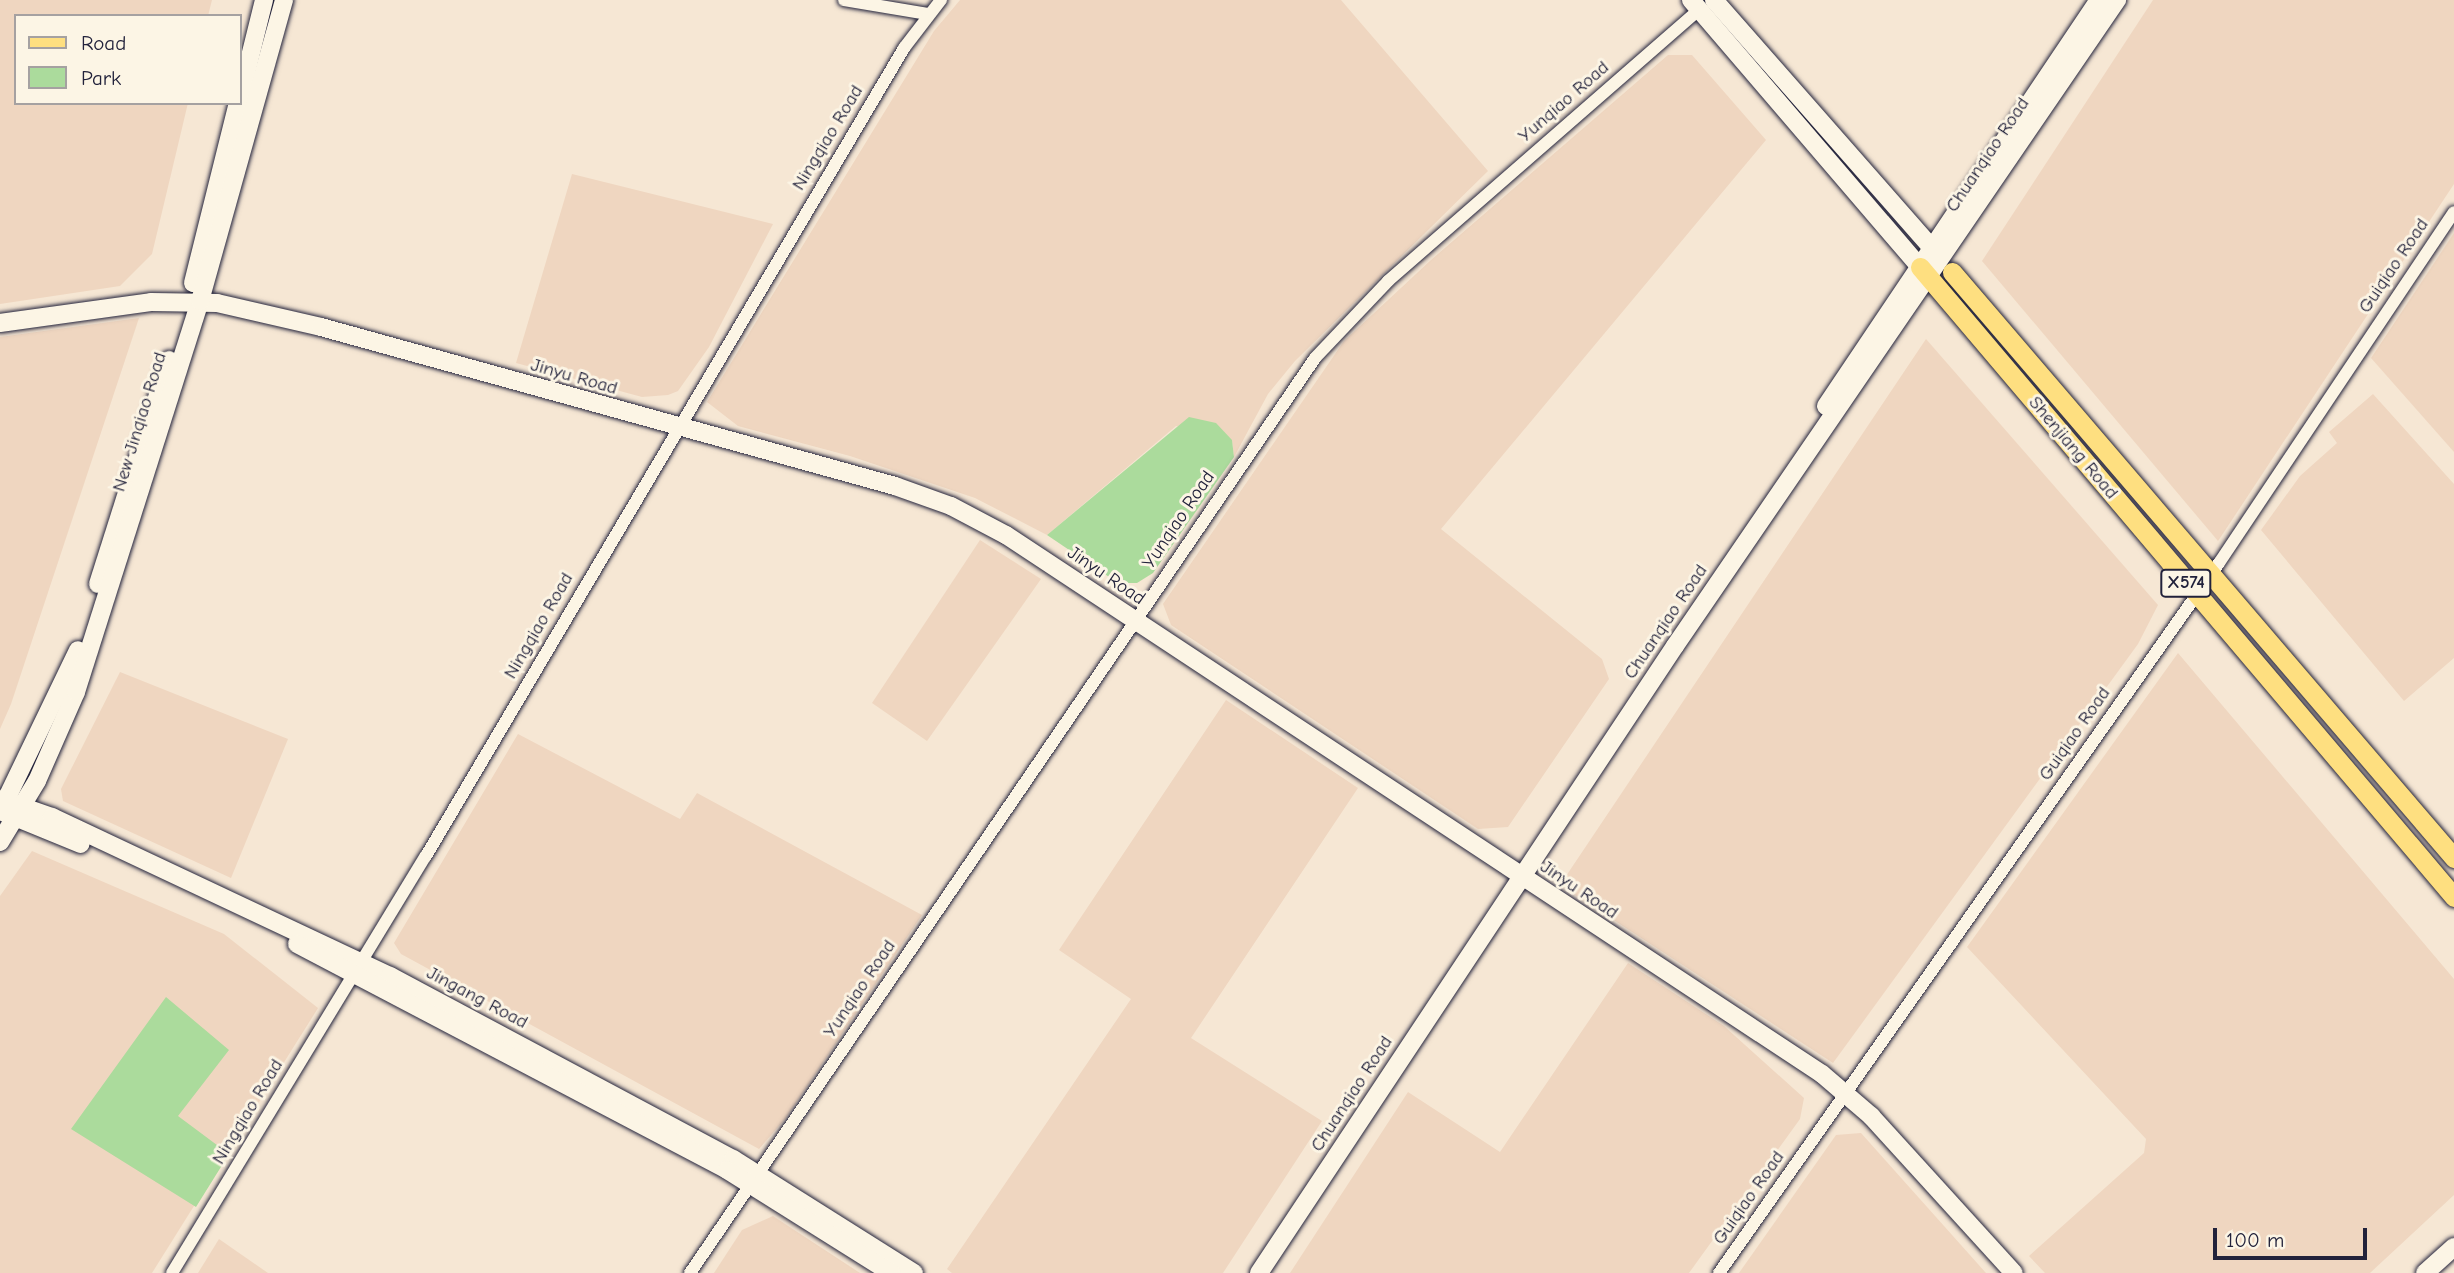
<!DOCTYPE html>
<html>
<head>
<meta charset="utf-8">
<style>
	body { margin:0 }
	#map { position:relative; width:2454px; height:1273px; overflow:hidden; background:#f6e7d4; font-family:"Comic Neue",sans-serif }
	div>[style] { position:absolute }
	.built>* { inset:0; background:#efd6c0 }
	.green>* { inset:0; background:#abdb9c }
	.roads { filter:drop-shadow(0 0 2px #22223b) drop-shadow(0 0 2px #22223b) }
	.street>* { height:12px; margin:-6px; padding:0 6px; transform-origin:6px; border-radius:6px; background:#fcf5e5 }
	.secondary>* { height:18px; margin:-9px; padding:0 9px; transform-origin:9px; border-radius:9px; background:#fcf5e5 }
	.primary>* { height:19px; margin:-9.5px; padding:0 9.5px; transform-origin:9.5px; border-radius:9.5px; background:#fedf80 }
	span { translate:-50% -50%; white-space:nowrap; text-align:center; line-height:1.15; -webkit-text-stroke:6px #fcf5e5; paint-order:stroke }
	.shield-label span { padding:2px 5px; background:#fcf5e5; border:2px solid; border-radius:5px; -webkit-text-stroke-width:0 }
	.shield-label { font-size:18px; color:#22223b; font-weight:700 }
	.street-label { font-size:19px; color:#22223b }
	.legend { position:absolute; left:14px; top:14px; width:228px; height:91px; box-sizing:border-box; background:#fcf5e5; border:2px solid #a5a1a1; margin:0; padding:9px 12px; list-style:none; font-size:21px; color:#22223b }
	.legend li { display:flex; align-items:center; gap:14px; height:35px }
	.legend b { width:35px; border:2px solid #a5a1a1 }
	.scale { position:absolute; left:2213px; top:1228px; width:154px; height:32px; box-sizing:border-box; border:4px solid #22223b; border-top:0; padding-left:9px; font-size:21px; line-height:24px; white-space:nowrap; color:#22223b; -webkit-text-stroke:5px #fcf5e5; paint-order:stroke }
</style>
</head>
<body>
<div id="map">
	<div class="built">
		<div style="clip-path:polygon(0 0,212px 0,208px 16px,16px 16px,16px 103px,188px 103px,152px 254px,120px 286px,0 304px)"></div>
		<div style="clip-path:polygon(960px 0,1341px 0,1488px 171px,1295px 361px,1268px 394px,1234px 457px,1232px 440px,1176px 426px,1047px 535px,975px 498px,850px 456px,738px 426px,707px 402px,934px 31px)"></div>
		<div style="clip-path:polygon(2153px 0,2454px 0,2454px 184px,2218px 541px,1982px 261px)"></div>
		<div style="clip-path:polygon(1668px 55px,1692px 55px,1766px 140px,1441px 529px,1602px 659px,1609px 679px,1508px 827px,1478px 829px,1171px 625px,1163px 604px,1344px 341px,1431px 260px)"></div>
		<div style="clip-path:polygon(572px 174px,773px 224px,709px 347px,678px 391px,668px 395px,642px 397px,516px 363px)"></div>
		<div style="clip-path:polygon(2454px 233px,2454px 452px,2371px 358px)"></div>
		<div style="clip-path:polygon(139px 318px,11px 704px,0 729px,0 337px)"></div>
		<div style="clip-path:polygon(1926px 339px,2158px 605px,2138px 644px,1833px 1063px,1560px 885px)"></div>
		<div style="clip-path:polygon(2373px 394px,2454px 484px,2454px 658px,2404px 701px,2261px 530px,2300px 476px,2337px 443px,2329px 432px)"></div>
		<div style="clip-path:polygon(980px 540px,1041px 579px,927px 741px,872px 703px)"></div>
		<div style="clip-path:polygon(2178px 653px,2454px 979px,2454px 1195px,2370px 1273px,2045px 1273px,2029px 1256px,2144px 1153px,2146px 1139px,1967px 947px)"></div>
		<div style="clip-path:polygon(120px 672px,288px 739px,231px 878px,63px 801px,61px 789px)"></div>
		<div style="clip-path:polygon(1226px 700px,1358px 788px,1191px 1038px,1322px 1121px,1223px 1273px,952px 1273px,947px 1269px,1131px 999px,1059px 950px)"></div>
		<div style="clip-path:polygon(518px 734px,680px 819px,697px 793px,922px 915px,785px 1119px,759px 1149px,401px 954px,394px 943px)"></div>
		<div style="clip-path:polygon(32px 851px,224px 934px,318px 1008px,152px 1273px,0 1273px,0 896px)"></div>
		<div style="clip-path:polygon(1628px 963px,1724px 1026px,1804px 1098px,1800px 1119px,1689px 1273px,1290px 1273px,1408px 1092px,1500px 1152px)"></div>
		<div style="clip-path:polygon(1861px 1133px,1986px 1273px,1739px 1273px,1836px 1135px)"></div>
		<div style="clip-path:polygon(773px 1216px,860px 1273px,714px 1273px,742px 1230px)"></div>
		<div style="clip-path:polygon(219px 1239px,268px 1273px,198px 1273px)"></div>
	</div>
	<div class="green">
		<div style="clip-path:polygon(1189px 417px,1216px 423px,1232px 440px,1234px 457px,1153px 573px,1137px 583px,1118px 583px,1047px 535px)"></div>
		<div style="clip-path:polygon(166px 997px,229px 1050px,178px 1116px,229px 1154px,196px 1207px,71px 1129px)"></div>
	</div>
	<div class="roads">
		<div class="street">
			<div style="left:844px;top:0;width:85px;rotate:9.5deg"></div>
			<div style="left:172px;top:1273px;width:488px;rotate:-58.7deg"></div>
			<div style="left:426px;top:856px;width:939px;rotate:-59.39deg"></div>
			<div style="left:904px;top:48px;width:61px;rotate:-52.4deg"></div>
			<div style="left:690px;top:1273px;width:1108px;rotate:-55.66deg"></div>
			<div style="left:1315px;top:358px;width:106px;rotate:-46.5deg"></div>
			<div style="left:1388px;top:281px;width:413px;rotate:-41.1deg"></div>
			<div style="left:1719px;top:1273px;width:868px;rotate:-54.85deg"></div>
			<div style="left:2219px;top:563px;width:422px;rotate:-56.2deg"></div>
		</div>
		<div class="secondary">
			<div style="left:1691px;top:0;width:352px;rotate:49.4deg"></div>
			<div style="left:1714px;top:0;width:342px;rotate:48.7deg"></div>
			<div style="left:240px;top:97px;width:100px;rotate:-76.1deg"></div>
			<div style="left:193px;top:283px;width:186px;rotate:-76deg"></div>
			<div style="left:0;top:323px;width:152px;rotate:-7.9deg"></div>
			<div style="left:151px;top:302px;width:66px;rotate:0.9deg"></div>
			<div style="left:217px;top:303px;width:107px;rotate:13deg"></div>
			<div style="left:321px;top:327px;width:596px;rotate:15.48deg"></div>
			<div style="left:895px;top:486px;width:59px;rotate:19.7deg"></div>
			<div style="left:951px;top:506px;width:62px;rotate:27.8deg"></div>
			<div style="left:1006px;top:535px;width:978px;rotate:33.45deg"></div>
			<div style="left:1822px;top:1074px;width:65px;rotate:40.6deg"></div>
			<div style="left:1871px;top:1116px;width:212px;rotate:47.7deg"></div>
			<div style="left:1826px;top:406px;width:489px;rotate:-56.1deg"></div>
			<div style="left:98px;top:584px;width:235px;rotate:-72.4deg"></div>
			<div style="left:0;top:799px;width:55px;rotate:19.1deg"></div>
			<div style="left:52px;top:817px;width:374px;rotate:25.2deg"></div>
			<div style="left:390px;top:976px;width:389px;rotate:28.1deg"></div>
			<div style="left:733px;top:1159px;width:214px;rotate:32.2deg"></div>
			<div style="left:2px;top:808px;width:175px;rotate:-64.3deg"></div>
			<div style="left:0;top:811px;width:87px;rotate:22.2deg"></div>
			<div style="left:0;top:842px;width:71px;rotate:-58.8deg"></div>
			<div style="left:37px;top:781px;width:97px;rotate:-66.3deg"></div>
			<div style="left:76px;top:692px;width:410px;rotate:-72.4deg"></div>
			<div style="left:200px;top:301px;width:313px;rotate:-74.4deg"></div>
			<div style="left:297px;top:944px;width:486px;rotate:27.7deg"></div>
			<div style="left:727px;top:1170px;width:194px;rotate:32.1deg"></div>
			<div style="left:1259px;top:1273px;width:752px;rotate:-56.44deg"></div>
			<div style="left:1675px;top:646px;width:783px;rotate:-55.62deg"></div>
			<div style="left:2425px;top:1273px;width:39px;rotate:-42deg"></div>
		</div>
		<div class="primary">
			<div style="left:1920px;top:267px;width:826px;rotate:49.71deg"></div>
			<div style="left:1952px;top:272px;width:772px;rotate:49.41deg"></div>
		</div>
	</div>
	<div class="shield-label">
		<span style="left:2186px;top:583px">X574</span>
	</div>
	<div class="street-label">
		<span style="left:1564px;top:102px;rotate:-41deg">Yunqiao Road</span>
		<span style="left:828px;top:138px;rotate:-59deg">Ningqiao Road</span>
		<span style="left:1988px;top:155px;rotate:-56deg">Chuanqiao Road</span>
		<span style="left:2394px;top:266px;rotate:-56deg">Guiqiao Road</span>
		<span style="left:574px;top:377px;rotate:16deg">Jinyu Road</span>
		<span style="left:140px;top:422px;rotate:-73deg">New Jinqiao Road</span>
		<span style="left:2073px;top:448px;rotate:50deg">Shenjiang Road</span>
		<span style="left:1179px;top:520px;rotate:-56deg">Yunqiao Road</span>
		<span style="left:1106px;top:576px;rotate:34deg">Jinyu Road</span>
		<span style="left:1666px;top:622px;rotate:-56deg">Chuanqiao Road</span>
		<span style="left:539px;top:626px;rotate:-60deg">Ningqiao Road</span>
		<span style="left:2075px;top:734px;rotate:-55deg">Guiqiao Road</span>
		<span style="left:1579px;top:890px;rotate:34deg">Jinyu Road</span>
		<span style="left:860px;top:989px;rotate:-56deg">Yunqiao Road</span>
		<span style="left:477px;top:998px;rotate:28deg">Jingang Road</span>
		<span style="left:1352px;top:1094px;rotate:-57deg">Chuanqiao Road</span>
		<span style="left:248px;top:1112px;rotate:-59deg">Ningqiao Road</span>
		<span style="left:1749px;top:1198px;rotate:-55deg">Guiqiao Road</span>
	</div>
	<ul class="legend">
	<li><b style="height:9px;background:#fedf80"></b>Road</li>
	<li><b style="height:19px;background:#abdb9c"></b>Park</li>
	</ul>
	<div class="scale">100 m</div>
</div>
</body>
</html>
